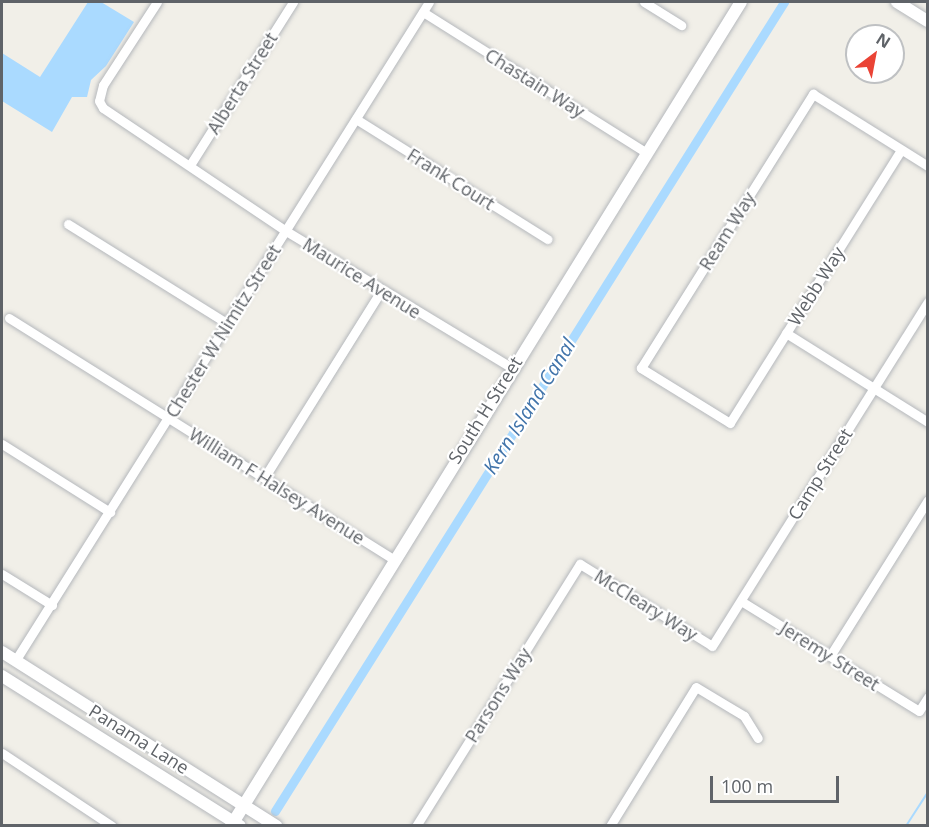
<!DOCTYPE html>
<html>
<head>
<meta charset="utf-8">
<style>
	body { margin:0 }
	#map { position:relative; width:929px; height:827px; overflow:hidden; background:#f1efe8; font-family:"Open Sans",sans-serif }
	div>[style] { position:absolute }
	.water>* { inset:0; background:#aadaff }
	.stream>* { height:2px; margin:-1px; padding:0 1px; transform-origin:1px; border-radius:1px; background:#aadaff }
	.canal>* { height:9px; margin:-4.5px; padding:0 4.5px; transform-origin:4.5px; border-radius:4.5px; background:#aadaff }
	.roads { filter:drop-shadow(0 0 2px #b5b8bc) drop-shadow(0 0 2px #b5b8bc) }
	.street>* { height:9px; margin:-4.5px; padding:0 4.5px; transform-origin:4.5px; border-radius:4.5px; background:#fff }
	.secondary>* { height:12px; margin:-6px; padding:0 6px; transform-origin:6px; border-radius:6px; background:#fff }
	span { translate:-50% -50%; white-space:nowrap; text-align:center; line-height:1.15; -webkit-text-stroke:4.5px #fff; paint-order:stroke }
	.street-label { font-size:18px; color:#5f6368 }
	.water-label { font-size:20px; color:#4174aa; font-style:italic }
	.frame { position:absolute; inset:0; border:3px solid #5f6368; pointer-events:none }
	.north { position:absolute; left:845px; top:24px; width:60px; height:60px; box-sizing:border-box; background:#fff; border:2px solid #bfc1c3; border-radius:50%; rotate:32deg; font-size:16px; font-weight:700; line-height:24px; text-align:center; color:#5f6368 }
	.north::after { content:''; display:block; margin:auto; width:21px; height:27px; background:#ea4335; clip-path:polygon(50% 0,100% 100%,50% 72%,0 100%) }
	.scale { position:absolute; left:710px; top:776px; width:129px; height:27px; box-sizing:border-box; border:3px solid #5f6368; border-top:0; padding-left:8px; font-size:18px; line-height:21px; white-space:nowrap; color:#5f6368; -webkit-text-stroke:4px #fff; paint-order:stroke }
</style>
</head>
<body>
<div id="map">
	<div class="water">
		<div style="clip-path:polygon(88px 2px,101px 2px,134px 22px,106px 66px,91px 80px,87px 97px,72px 97px,52px 132px,2px 101px,2px 53px,40px 77px)"></div>
	</div>
	<div class="stream">
		<div style="left:906px;top:826px;width:40px;rotate:-57.1deg"></div>
	</div>
	<div class="canal">
		<div style="left:275px;top:811px;width:956px;rotate:-57.82deg"></div>
	</div>
	<div class="roads">
		<div class="street">
			<div style="left:157px;top:2px;width:99px;rotate:123deg"></div>
			<div style="left:103px;top:85px;width:16px;rotate:104deg"></div>
			<div style="left:99px;top:101px;width:8px;rotate:60deg"></div>
			<div style="left:103px;top:108px;width:220px;rotate:33.9deg"></div>
			<div style="left:286px;top:231px;width:264px;rotate:31.2deg"></div>
			<div style="left:644px;top:2px;width:44px;rotate:31.9deg"></div>
			<div style="left:423px;top:12px;width:265px;rotate:32.2deg"></div>
			<div style="left:356px;top:119px;width:226px;rotate:32.1deg"></div>
			<div style="left:901px;top:150px;width:322px;rotate:122.1deg"></div>
			<div style="left:730px;top:423px;width:105px;rotate:-148.3deg"></div>
			<div style="left:641px;top:368px;width:324px;rotate:-57.9deg"></div>
			<div style="left:813px;top:94px;width:136px;rotate:32.1deg"></div>
			<div style="left:190px;top:165px;width:193px;rotate:-57.7deg"></div>
			<div style="left:68px;top:224px;width:189px;rotate:32deg"></div>
			<div style="left:9px;top:318px;width:453px;rotate:32.1deg"></div>
			<div style="left:786px;top:333px;width:168px;rotate:32.1deg"></div>
			<div style="left:2px;top:444px;width:128px;rotate:32.2deg"></div>
			<div style="left:264px;top:478px;width:221px;rotate:-58deg"></div>
			<div style="left:2px;top:574px;width:59px;rotate:31.8deg"></div>
			<div style="left:741px;top:601px;width:209px;rotate:31.7deg"></div>
			<div style="left:919px;top:711px;width:17px;rotate:-57deg"></div>
			<div style="left:830px;top:656px;width:184px;rotate:-57.9deg"></div>
			<div style="left:15px;top:661px;width:778px;rotate:-57.86deg"></div>
			<div style="left:2px;top:753px;width:132px;rotate:33.6deg"></div>
			<div style="left:416px;top:826px;width:309px;rotate:-58deg"></div>
			<div style="left:580px;top:564px;width:155px;rotate:31.8deg"></div>
			<div style="left:712px;top:646px;width:406px;rotate:-57.9deg"></div>
			<div style="left:610px;top:826px;width:163px;rotate:-58.3deg"></div>
			<div style="left:696px;top:687px;width:56px;rotate:31.1deg"></div>
			<div style="left:744px;top:716px;width:26px;rotate:58deg"></div>
		</div>
		<div class="secondary">
			<div style="left:897px;top:2px;width:36px;rotate:32deg"></div>
			<div style="left:2px;top:652px;width:325px;rotate:32.4deg"></div>
			<div style="left:2px;top:676px;width:281px;rotate:32.2deg"></div>
			<div style="left:231px;top:826px;width:969px;rotate:-58.25deg"></div>
		</div>
	</div>
	<div class="street-label">
		<span style="left:242px;top:83px;rotate:-58deg">Alberta Street</span>
		<span style="left:535px;top:83px;rotate:32deg">Chastain Way</span>
		<span style="left:451px;top:179px;rotate:32deg">Frank Court</span>
		<span style="left:727px;top:231px;rotate:-58deg">Ream Way</span>
		<span style="left:362px;top:278px;rotate:32deg">Maurice Avenue</span>
		<span style="left:816px;top:286px;rotate:-58deg">Webb Way</span>
		<span style="left:223px;top:331px;rotate:-58deg">Chester W Nimitz Street</span>
		<span style="left:485px;top:410px;rotate:-58deg">South H Street</span>
		<span style="left:820px;top:474px;rotate:-58deg">Camp Street</span>
		<span style="left:277px;top:486px;rotate:32deg">William F Halsey Avenue</span>
		<span style="left:646px;top:605px;rotate:32deg">McCleary Way</span>
		<span style="left:830px;top:656px;rotate:32deg">Jeremy Street</span>
		<span style="left:498px;top:695px;rotate:-58deg">Parsons Way</span>
		<span style="left:139px;top:739px;rotate:32deg">Panama Lane</span>
	</div>
	<div class="water-label">
		<span style="left:529px;top:406px;rotate:-58deg">Kern Island Canal</span>
	</div>
	<div class="frame"></div>
	<div class="north">N</div>
	<div class="scale">100 m</div>
</div>
</body>
</html>
